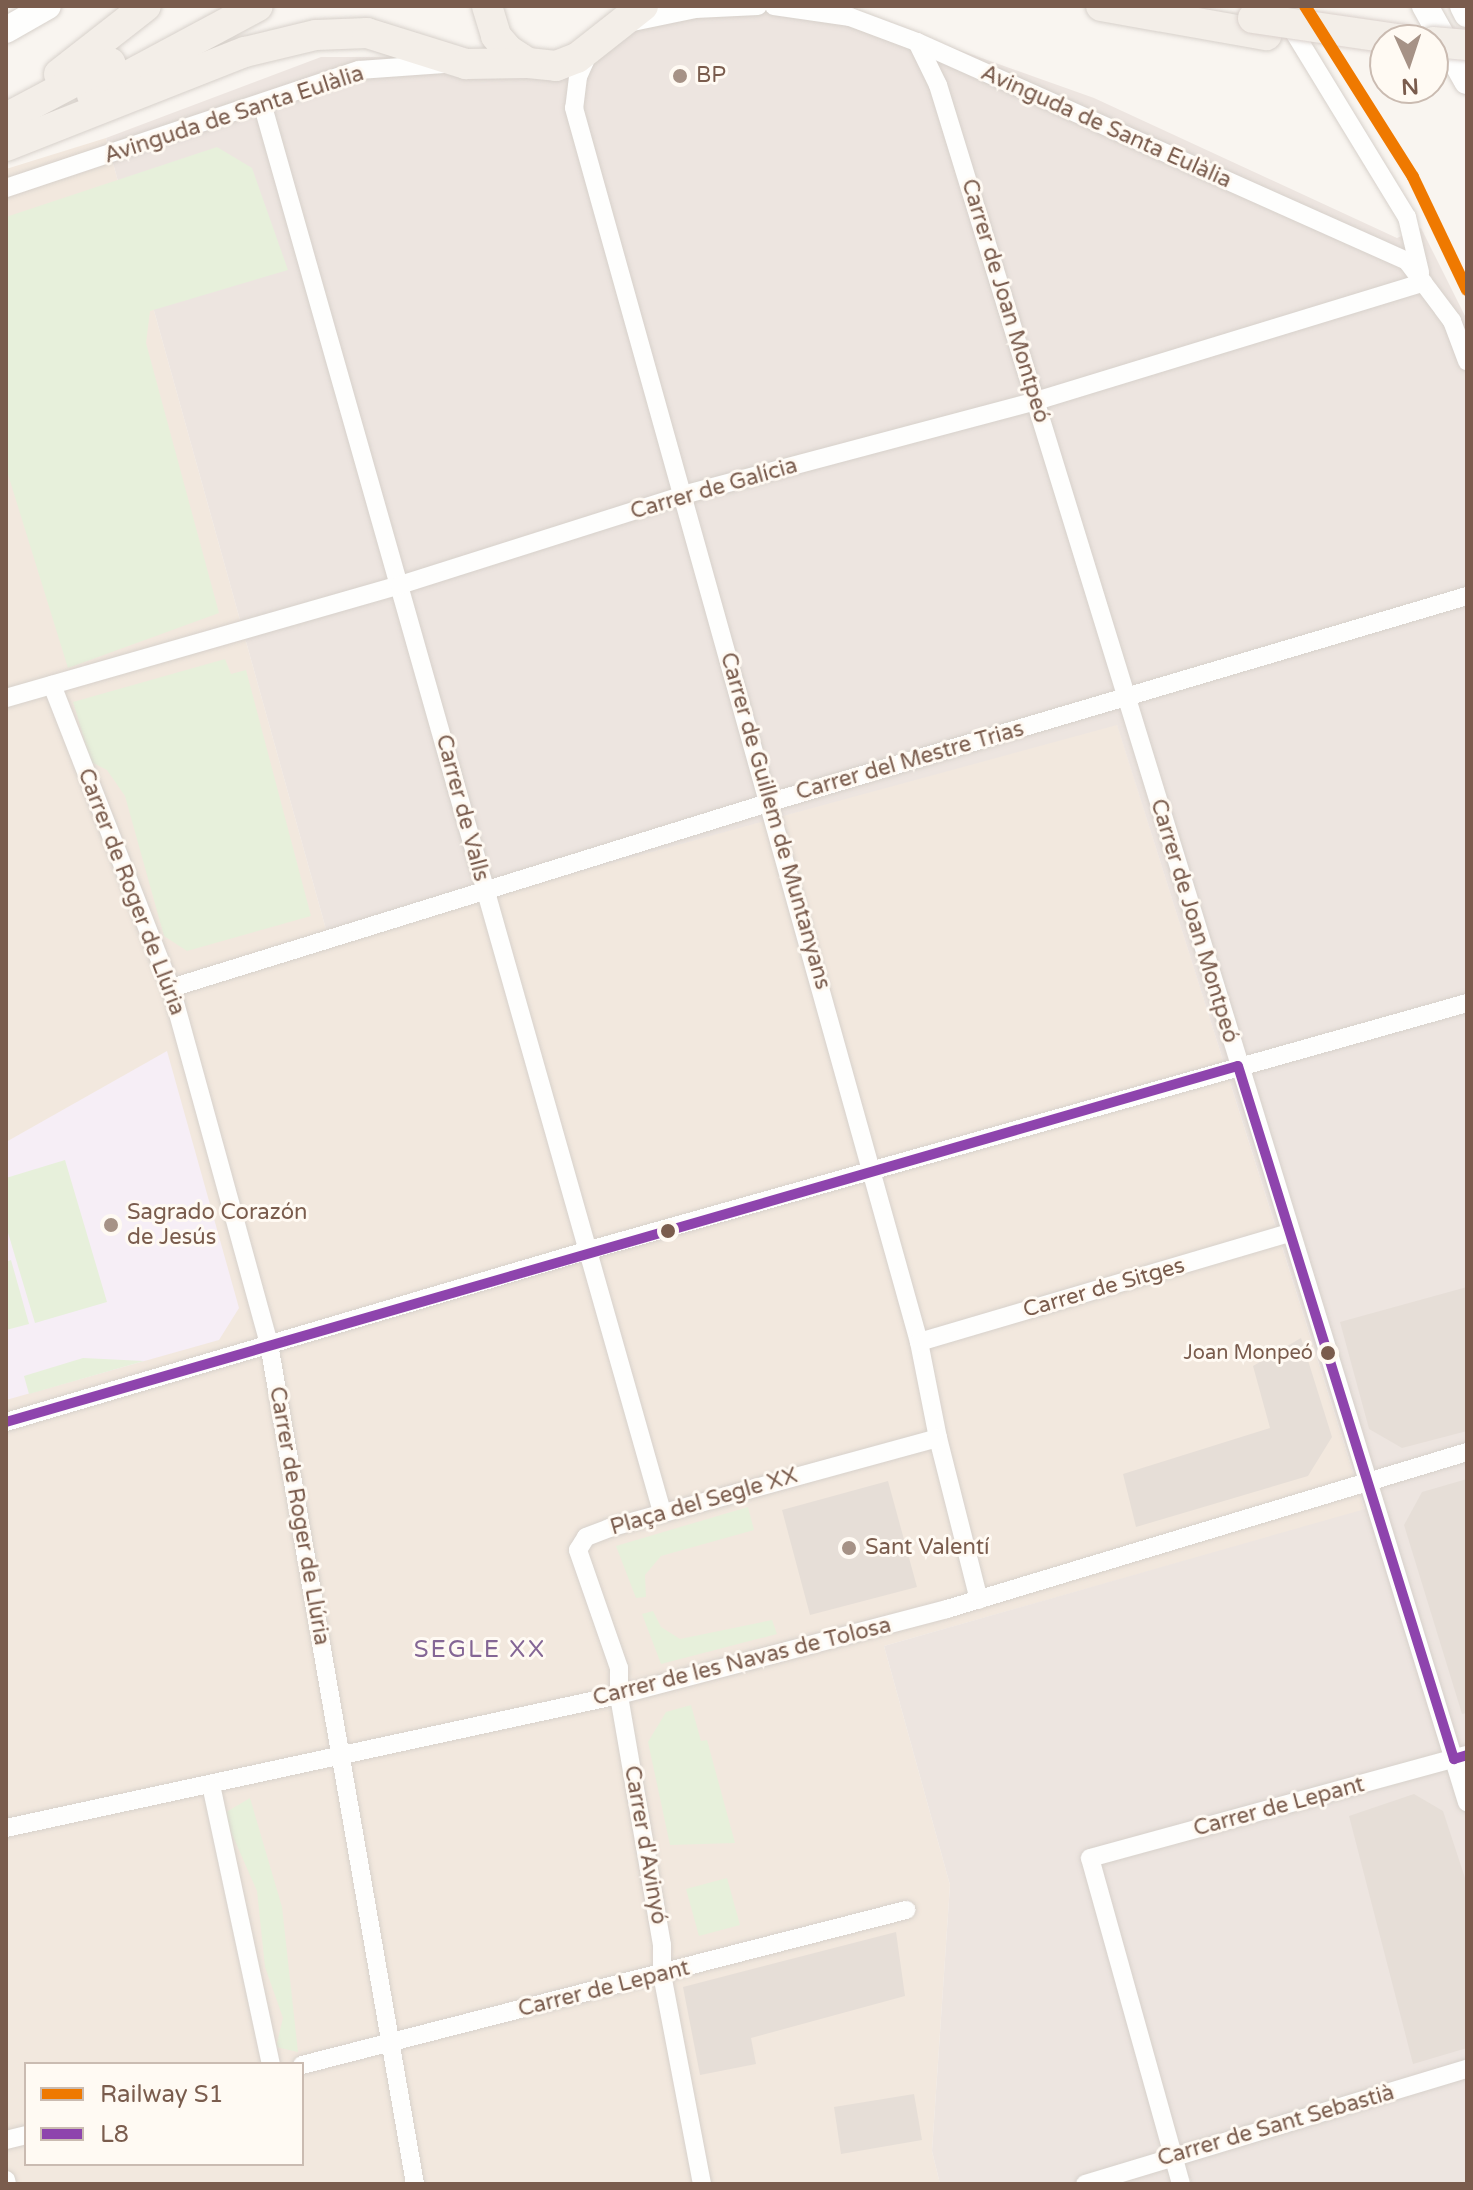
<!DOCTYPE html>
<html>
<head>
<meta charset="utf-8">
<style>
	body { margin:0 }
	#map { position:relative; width:1473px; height:2190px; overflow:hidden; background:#f9f5f0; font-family:"Varela Round",sans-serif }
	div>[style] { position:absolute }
	.residential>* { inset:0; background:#f2e8de }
	.industrial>* { inset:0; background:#ede5e0 }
	.education>* { inset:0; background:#f6eef6 }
	.green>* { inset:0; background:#e7f0db }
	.building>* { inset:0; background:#e6ded7 }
	.roads { filter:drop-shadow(0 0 2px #d7d1cb) drop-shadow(0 0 2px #d7d1cb) }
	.street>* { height:18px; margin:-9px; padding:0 9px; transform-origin:9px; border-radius:9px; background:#fefefd }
	.secondary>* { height:26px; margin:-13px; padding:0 13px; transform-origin:13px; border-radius:13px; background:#fefefd }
	.primary>* { height:30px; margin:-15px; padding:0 15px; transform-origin:15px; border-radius:15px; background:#f3eee8 }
	.bridges { filter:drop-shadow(0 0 2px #dad1cc) drop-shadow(0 0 2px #dad1cc) }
	.primary-bridge>* { height:30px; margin:-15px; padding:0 15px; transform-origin:15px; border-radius:15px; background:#f3eee8 }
	.bus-1>* { height:10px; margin:-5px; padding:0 5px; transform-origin:5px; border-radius:5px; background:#8e44ad }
	.rail-1>* { height:12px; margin:-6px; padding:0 6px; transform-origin:6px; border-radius:6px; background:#ef7900 }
	.dots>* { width:22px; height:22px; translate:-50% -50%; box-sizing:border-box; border:4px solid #fffaf3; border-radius:50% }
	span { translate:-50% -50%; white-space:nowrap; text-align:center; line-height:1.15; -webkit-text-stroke:6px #fffaf3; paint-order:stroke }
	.bus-label { font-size:20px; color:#7a5c4d }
	.right { translate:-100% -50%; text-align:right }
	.poi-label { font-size:22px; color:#7a5c4d }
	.left { translate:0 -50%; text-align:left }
	.street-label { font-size:22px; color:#7a5c4d }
	.neighbourhood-label { font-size:24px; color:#846695; letter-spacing:2px }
	.frame { position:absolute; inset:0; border:8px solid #7a5c4d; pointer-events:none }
	.legend { position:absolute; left:24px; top:2062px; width:280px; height:104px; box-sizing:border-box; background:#fffaf3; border:2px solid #cabbb1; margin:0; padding:10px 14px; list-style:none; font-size:24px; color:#7a5c4d }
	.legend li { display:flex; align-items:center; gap:16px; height:40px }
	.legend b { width:40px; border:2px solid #cabbb1 }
	.north { position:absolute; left:1369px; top:24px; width:80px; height:80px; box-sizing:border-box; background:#fffaf3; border:2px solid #cabbb1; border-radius:50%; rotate:177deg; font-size:22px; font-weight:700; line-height:32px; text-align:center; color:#7a5c4d }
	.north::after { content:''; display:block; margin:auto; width:28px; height:36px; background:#a69286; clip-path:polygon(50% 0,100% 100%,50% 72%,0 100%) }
</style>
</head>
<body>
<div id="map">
	<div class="residential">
		<div style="clip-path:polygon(evenodd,106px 138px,329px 940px,1117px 724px,1365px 1510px,884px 1646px,950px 1885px,932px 2151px,940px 2184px,6px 2184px,6px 169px,106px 138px,26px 2064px,302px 2064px,302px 2164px,26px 2164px,26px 2064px)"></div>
	</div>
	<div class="industrial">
		<div style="clip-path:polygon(670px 6px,836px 6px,1094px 98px,1397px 238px,1421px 228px,1467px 320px,1467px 2184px,1192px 2184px,1190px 2178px,1166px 2184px,940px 2184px,932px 2151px,950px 1885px,884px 1646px,1365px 1509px,1117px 725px,329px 940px,106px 138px,321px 57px,418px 57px,535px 75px)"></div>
	</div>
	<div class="education">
		<div style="clip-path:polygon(167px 1051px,239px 1308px,219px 1340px,6px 1400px,6px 1142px)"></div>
	</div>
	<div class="green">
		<div style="clip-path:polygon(217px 147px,252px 168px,288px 270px,150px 311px,146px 343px,219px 613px,68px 668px,6px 468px,6px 217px)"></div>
		<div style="clip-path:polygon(225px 659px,231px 674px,246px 670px,311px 916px,187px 951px,164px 936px,125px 796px,107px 770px,91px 762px,73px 702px)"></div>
		<div style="clip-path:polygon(65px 1160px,107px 1302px,35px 1323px,6px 1226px,6px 1178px)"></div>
		<div style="clip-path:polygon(11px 1260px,29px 1324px,6px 1330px,6px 1262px)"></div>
		<div style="clip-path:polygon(83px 1358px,144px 1361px,29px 1394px,24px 1376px)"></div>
		<div style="clip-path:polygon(748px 1507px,754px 1530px,661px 1556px,645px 1575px,646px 1597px,636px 1598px,616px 1546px)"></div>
		<div style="clip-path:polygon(653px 1611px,661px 1627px,680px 1639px,772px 1620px,777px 1634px,661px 1664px,642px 1614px)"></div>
		<div style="clip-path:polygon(691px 1705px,701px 1741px,707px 1740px,735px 1843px,670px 1845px,648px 1742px,666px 1712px)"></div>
		<div style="clip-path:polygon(250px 1798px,282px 1907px,298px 2052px,276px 2047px,283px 2018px,265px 1967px,257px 1891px,223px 1814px)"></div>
		<div style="clip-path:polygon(727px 1878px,740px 1925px,699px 1936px,686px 1889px)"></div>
	</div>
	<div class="building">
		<div style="clip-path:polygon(1467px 1287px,1467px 1431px,1402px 1448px,1369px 1429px,1340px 1322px)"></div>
		<div style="clip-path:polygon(1301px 1338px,1332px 1437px,1308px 1476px,1136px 1527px,1123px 1474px,1270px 1428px,1253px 1366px)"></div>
		<div style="clip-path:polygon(1467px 1479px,1467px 1713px,1462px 1714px,1404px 1525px,1422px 1492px)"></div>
		<div style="clip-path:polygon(888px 1481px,917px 1587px,810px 1615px,782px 1510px)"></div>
		<div style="clip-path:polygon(1414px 1794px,1443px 1811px,1467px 1884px,1467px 2048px,1413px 2064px,1349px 1816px)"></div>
		<div style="clip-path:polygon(896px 1932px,905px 1996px,751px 2038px,756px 2064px,700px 2075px,683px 1987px)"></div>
		<div style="clip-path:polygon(914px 2094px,922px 2140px,841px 2154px,834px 2107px)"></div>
	</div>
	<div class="roads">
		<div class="street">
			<div style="left:774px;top:6px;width:77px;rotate:8.2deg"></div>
			<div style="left:850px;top:17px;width:72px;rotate:20.5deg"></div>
			<div style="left:917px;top:42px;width:537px;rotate:24.08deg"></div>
			<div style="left:1407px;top:261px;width:75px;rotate:53.1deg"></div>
			<div style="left:1452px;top:321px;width:43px;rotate:69.4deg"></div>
			<div style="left:1278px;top:6px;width:247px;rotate:58.6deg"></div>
			<div style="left:1407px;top:217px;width:57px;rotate:76.7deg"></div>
			<div style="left:628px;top:23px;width:68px;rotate:-11.8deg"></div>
			<div style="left:695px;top:9px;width:63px;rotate:-2.7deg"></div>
			<div style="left:917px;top:42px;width:48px;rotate:64deg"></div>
			<div style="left:938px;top:85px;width:1797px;rotate:72.88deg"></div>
			<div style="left:589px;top:52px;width:27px;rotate:114deg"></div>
			<div style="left:578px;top:77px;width:31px;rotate:97deg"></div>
			<div style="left:574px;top:108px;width:1281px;rotate:74.38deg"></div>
			<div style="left:919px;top:1342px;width:98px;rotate:78.8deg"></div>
			<div style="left:938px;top:1438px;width:167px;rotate:75.8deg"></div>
			<div style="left:262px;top:103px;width:1465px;rotate:74.15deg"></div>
			<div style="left:6px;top:188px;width:372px;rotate:-18.5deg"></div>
			<div style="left:359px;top:70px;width:85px;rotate:-4deg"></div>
			<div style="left:52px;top:685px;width:326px;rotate:68.6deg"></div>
			<div style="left:171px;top:988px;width:369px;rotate:74.6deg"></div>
			<div style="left:269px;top:1344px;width:853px;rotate:80.14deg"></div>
			<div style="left:6px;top:698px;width:410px;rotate:-16deg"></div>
			<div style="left:400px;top:585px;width:297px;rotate:-17.6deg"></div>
			<div style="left:683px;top:495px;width:365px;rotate:-14.9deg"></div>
			<div style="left:1036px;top:401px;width:405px;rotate:-17deg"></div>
			<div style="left:171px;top:988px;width:628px;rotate:-17.22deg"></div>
			<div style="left:771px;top:802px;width:726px;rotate:-16.49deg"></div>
			<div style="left:919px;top:1342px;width:386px;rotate:-16.4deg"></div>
			<div style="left:6px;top:1422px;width:605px;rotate:-16.43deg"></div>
			<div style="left:586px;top:1251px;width:915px;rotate:-15.72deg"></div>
			<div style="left:211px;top:1785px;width:285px;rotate:77.9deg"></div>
			<div style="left:6px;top:1828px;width:627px;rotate:-12.24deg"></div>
			<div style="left:619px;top:1695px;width:339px;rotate:-14.7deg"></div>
			<div style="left:947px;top:1609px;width:543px;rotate:-16.8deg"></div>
			<div style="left:302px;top:2065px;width:624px;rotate:-14.39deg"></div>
			<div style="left:6px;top:2140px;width:21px;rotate:-14deg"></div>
			<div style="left:6px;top:2180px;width:4px;rotate:76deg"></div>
			<div style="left:702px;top:2184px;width:213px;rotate:-100.8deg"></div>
			<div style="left:662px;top:1975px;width:30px;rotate:-90deg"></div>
			<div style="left:662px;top:1945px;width:254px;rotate:-99.8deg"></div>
			<div style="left:619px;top:1695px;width:27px;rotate:-90deg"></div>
			<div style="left:619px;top:1668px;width:125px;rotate:-109.2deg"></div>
			<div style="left:578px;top:1550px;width:15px;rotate:-58deg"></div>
			<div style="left:586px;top:1537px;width:25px;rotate:-21deg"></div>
			<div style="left:609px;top:1528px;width:341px;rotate:-15.3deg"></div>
			<div style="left:1085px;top:2184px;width:399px;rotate:-16.8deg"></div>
			<div style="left:1181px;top:2184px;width:338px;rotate:-105.6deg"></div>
			<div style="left:1090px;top:1858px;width:391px;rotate:-15.3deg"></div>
		</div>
		<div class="secondary">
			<div style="left:1425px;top:6px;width:86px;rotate:60.8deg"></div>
			<div style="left:1463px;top:6px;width:9px;rotate:63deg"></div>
			<div style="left:6px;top:30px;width:48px;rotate:-29.7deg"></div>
		</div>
		<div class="primary">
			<div style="left:487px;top:6px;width:31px;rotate:73deg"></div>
			<div style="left:496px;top:36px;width:18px;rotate:49deg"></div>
			<div style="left:508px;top:50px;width:24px;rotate:33deg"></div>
			<div style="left:528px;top:63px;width:28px;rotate:6deg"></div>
			<div style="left:556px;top:66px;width:22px;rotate:-21deg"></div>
			<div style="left:577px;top:58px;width:84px;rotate:-38.2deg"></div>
			<div style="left:1101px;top:6px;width:168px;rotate:10deg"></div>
			<div style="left:59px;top:74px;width:110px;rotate:-38deg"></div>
			<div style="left:92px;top:95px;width:188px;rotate:-28.2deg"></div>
			<div style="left:6px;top:118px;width:118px;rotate:-27.9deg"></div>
			<div style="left:6px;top:146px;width:257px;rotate:-21.5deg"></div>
			<div style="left:245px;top:52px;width:73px;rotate:-13.5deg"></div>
			<div style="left:316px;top:35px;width:51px;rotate:-2.2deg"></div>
			<div style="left:367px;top:33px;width:104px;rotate:17.4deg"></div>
			<div style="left:466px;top:64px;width:62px;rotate:-0.9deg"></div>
		</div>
	</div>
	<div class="bridges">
		<div class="primary-bridge">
			<div style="left:1253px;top:18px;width:153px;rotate:8.3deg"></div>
			<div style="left:1433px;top:42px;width:34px;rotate:5deg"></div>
		</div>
	</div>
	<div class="bus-1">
		<div style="left:6px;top:1422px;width:1282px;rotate:-16.12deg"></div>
		<div style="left:1238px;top:1066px;width:726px;rotate:72.69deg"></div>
		<div style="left:1454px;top:1759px;width:14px;rotate:-17deg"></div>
	</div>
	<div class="rail-1">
		<div style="left:1305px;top:6px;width:202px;rotate:57.7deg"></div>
		<div style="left:1413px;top:177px;width:125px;rotate:64.5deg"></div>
	</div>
	<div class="dots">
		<div style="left:680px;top:76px;background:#a69286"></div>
		<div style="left:111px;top:1225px;background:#a69286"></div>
		<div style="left:668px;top:1231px;background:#7a5c4d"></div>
		<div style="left:1328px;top:1353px;background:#7a5c4d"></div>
		<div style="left:849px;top:1548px;background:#a69286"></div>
	</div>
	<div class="bus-label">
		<span class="right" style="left:1313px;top:1353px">Joan Monpeó</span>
	</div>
	<div class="poi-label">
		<span class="left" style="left:696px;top:76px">BP</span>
		<span class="left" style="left:127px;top:1225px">Sagrado Corazón<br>de Jesús</span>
		<span class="left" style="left:865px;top:1548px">Sant Valentí</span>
	</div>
	<div class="street-label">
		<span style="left:234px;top:115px;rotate:-18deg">Avinguda de Santa Eulàlia</span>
		<span style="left:1106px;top:127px;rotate:24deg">Avinguda de Santa Eulàlia</span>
		<span style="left:1005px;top:301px;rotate:73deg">Carrer de Joan Montpeó</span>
		<span style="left:714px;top:489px;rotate:-16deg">Carrer de Galícia</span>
		<span style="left:910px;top:761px;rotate:-16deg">Carrer del Mestre Trias</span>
		<span style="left:462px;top:808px;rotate:75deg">Carrer de Valls</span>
		<span style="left:775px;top:821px;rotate:74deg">Carrer de Guillem de Muntanyans</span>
		<span style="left:131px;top:892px;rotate:69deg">Carrer de Roger de Llúria</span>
		<span style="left:1194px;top:921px;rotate:73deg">Carrer de Joan Montpeó</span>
		<span style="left:1104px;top:1288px;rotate:-16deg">Carrer de Sitges</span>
		<span style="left:704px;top:1502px;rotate:-16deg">Plaça del Segle XX</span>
		<span style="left:299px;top:1516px;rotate:80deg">Carrer de Roger de Llúria</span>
		<span style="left:742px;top:1662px;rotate:-14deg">Carrer de les Navas de Tolosa</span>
		<span style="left:1279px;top:1807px;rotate:-15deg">Carrer de Lepant</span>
		<span style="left:645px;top:1845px;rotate:80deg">Carrer d'Avinyó</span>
		<span style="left:604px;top:1989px;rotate:-14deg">Carrer de Lepant</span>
		<span style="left:1276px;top:2126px;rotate:-16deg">Carrer de Sant Sebastià</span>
	</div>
	<div class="neighbourhood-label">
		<span style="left:480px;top:1650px">SEGLE XX</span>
	</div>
	<div class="frame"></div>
	<ul class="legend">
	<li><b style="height:10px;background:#ef7900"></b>Railway S1</li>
	<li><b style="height:10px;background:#8e44ad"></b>L8</li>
	</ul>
	<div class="north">N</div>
</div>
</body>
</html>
